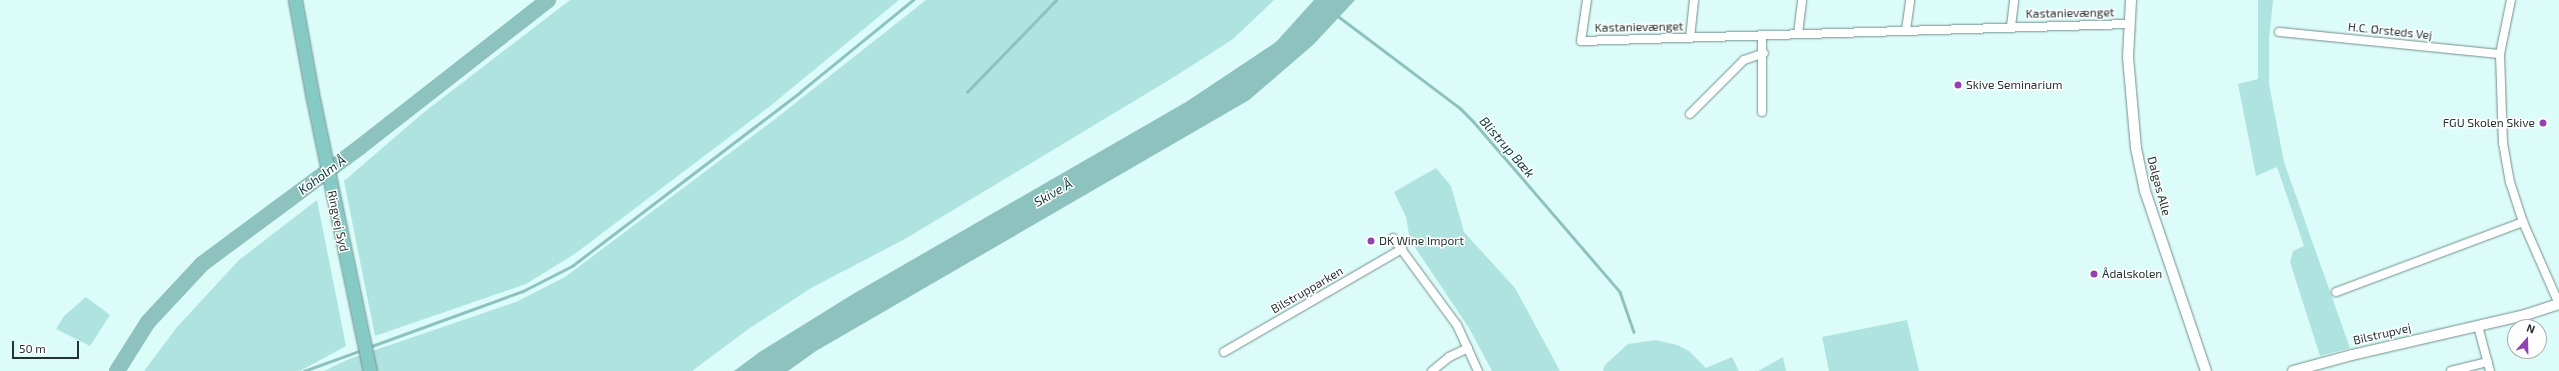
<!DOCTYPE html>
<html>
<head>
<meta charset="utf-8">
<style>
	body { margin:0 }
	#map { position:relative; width:2559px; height:371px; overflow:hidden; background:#dcfcf9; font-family:"Exo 2",sans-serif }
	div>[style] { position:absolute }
	.green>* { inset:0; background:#afe3df }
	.water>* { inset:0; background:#8ec2be }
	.stream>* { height:2.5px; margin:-1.25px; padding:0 1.25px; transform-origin:1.25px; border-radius:1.25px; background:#8ec2be }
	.river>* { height:16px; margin:-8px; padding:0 8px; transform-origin:8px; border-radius:8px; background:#8ec2be }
	.roads { filter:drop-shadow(0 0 1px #728f8d) drop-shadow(0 0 1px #728f8d) }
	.minor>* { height:8px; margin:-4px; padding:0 4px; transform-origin:4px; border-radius:4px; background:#fff }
	.tertiary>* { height:10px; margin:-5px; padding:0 5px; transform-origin:5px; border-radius:5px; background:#fff }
	.primary>* { height:13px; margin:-6.5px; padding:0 6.5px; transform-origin:6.5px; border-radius:6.5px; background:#85cac5 }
	.dots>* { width:11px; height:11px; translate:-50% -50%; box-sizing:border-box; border:2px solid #fff; border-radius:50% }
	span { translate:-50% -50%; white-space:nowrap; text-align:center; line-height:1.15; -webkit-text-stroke:3px #fff; paint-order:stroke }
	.street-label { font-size:12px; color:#263332 }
	.poi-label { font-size:12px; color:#263332 }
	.left { translate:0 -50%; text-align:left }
	.right { translate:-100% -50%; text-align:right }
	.water-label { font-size:13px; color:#093b39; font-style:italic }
	.north { position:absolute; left:2507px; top:319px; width:40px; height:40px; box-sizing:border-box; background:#fff; border:1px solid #a8adad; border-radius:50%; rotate:20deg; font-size:11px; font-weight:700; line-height:16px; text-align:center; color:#263332 }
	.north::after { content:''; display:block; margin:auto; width:14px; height:18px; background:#9241b1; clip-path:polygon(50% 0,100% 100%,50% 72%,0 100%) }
	.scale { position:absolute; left:12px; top:341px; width:67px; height:18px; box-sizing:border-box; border:2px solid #263332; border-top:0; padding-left:5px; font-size:12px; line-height:14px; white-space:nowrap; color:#263332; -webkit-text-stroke:3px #fff; paint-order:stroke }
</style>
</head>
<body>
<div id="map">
	<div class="green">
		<div style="clip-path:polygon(570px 0,899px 0,769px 107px,576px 253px,526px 284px,375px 336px,344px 181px,423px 113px)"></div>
		<div style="clip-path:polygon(926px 0,1274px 0,1233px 39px,1174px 77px,905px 239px,811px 288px,747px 330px,692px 371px,324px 371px,349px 359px,516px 302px,565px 277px,779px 116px)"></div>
		<div style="clip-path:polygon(2258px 0,2273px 0,2269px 39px,2269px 84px,2284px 162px,2350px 348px,2320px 356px,2290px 262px,2293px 251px,2304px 246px,2277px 167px,2256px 176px,2238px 84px,2258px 79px)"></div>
		<div style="clip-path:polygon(1436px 168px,1451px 186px,1464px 232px,1515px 288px,1560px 371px,1492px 371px,1469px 328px,1410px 240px,1406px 217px,1394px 192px)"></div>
		<div style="clip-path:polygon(317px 200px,346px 346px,300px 371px,144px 371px,177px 327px,239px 260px)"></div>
		<div style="clip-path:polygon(86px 297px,110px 315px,90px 346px,56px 329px,64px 316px)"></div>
		<div style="clip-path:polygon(1907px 320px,1919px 371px,1829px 371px,1822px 337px)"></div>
		<div style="clip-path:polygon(1656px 340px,1677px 345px,1689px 351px,1706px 368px,1732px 357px,1739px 371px,1603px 371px,1605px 365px,1628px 344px)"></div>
		<div style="clip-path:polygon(1783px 357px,1786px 371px,1758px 371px)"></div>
	</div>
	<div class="water">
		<div style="clip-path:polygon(1314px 0,1355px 0,1314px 44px,1249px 100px,816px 351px,788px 371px,734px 371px,761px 351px,853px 294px,1186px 102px,1276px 42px)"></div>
	</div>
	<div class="stream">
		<div style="left:1338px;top:16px;width:153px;rotate:37deg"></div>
		<div style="left:1460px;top:108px;width:20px;rotate:45deg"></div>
		<div style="left:1474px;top:122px;width:224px;rotate:49.3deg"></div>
		<div style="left:1620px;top:292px;width:42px;rotate:70.7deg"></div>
		<div style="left:967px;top:92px;width:128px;rotate:-45.9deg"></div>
		<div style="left:369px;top:347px;width:164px;rotate:-20deg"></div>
		<div style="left:523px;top:291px;width:55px;rotate:-27deg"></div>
		<div style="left:572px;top:266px;width:287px;rotate:-37.3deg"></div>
		<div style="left:800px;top:92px;width:146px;rotate:-39.2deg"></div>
		<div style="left:304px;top:371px;width:62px;rotate:-19.9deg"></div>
	</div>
	<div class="river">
		<div style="left:117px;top:371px;width:58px;rotate:-57.7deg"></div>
		<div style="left:148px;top:322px;width:79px;rotate:-47deg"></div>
		<div style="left:202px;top:264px;width:197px;rotate:-36.5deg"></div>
		<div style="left:360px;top:147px;width:239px;rotate:-38deg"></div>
	</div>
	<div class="roads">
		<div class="minor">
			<div style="left:1587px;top:0;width:41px;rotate:98.3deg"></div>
			<div style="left:1581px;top:41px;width:548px;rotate:-1.78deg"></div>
			<div style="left:2511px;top:0;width:55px;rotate:101.5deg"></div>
			<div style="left:2500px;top:54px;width:89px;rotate:88.1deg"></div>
			<div style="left:2503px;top:143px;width:40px;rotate:80deg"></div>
			<div style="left:2510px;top:182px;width:42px;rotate:72deg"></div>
			<div style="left:2523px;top:222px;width:90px;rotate:66.3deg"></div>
			<div style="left:2011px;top:26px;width:26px;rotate:-83deg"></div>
			<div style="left:1906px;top:30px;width:30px;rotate:-82deg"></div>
			<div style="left:2279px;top:32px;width:222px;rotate:5.7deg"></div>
			<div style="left:1798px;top:34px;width:34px;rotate:-83deg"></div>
			<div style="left:1690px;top:38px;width:38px;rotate:-84deg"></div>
			<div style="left:1762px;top:112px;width:77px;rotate:-90deg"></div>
			<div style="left:1690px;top:114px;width:76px;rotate:-45deg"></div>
			<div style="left:1744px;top:60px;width:21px;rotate:-19deg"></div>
			<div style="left:1393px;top:238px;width:108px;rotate:53.7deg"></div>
			<div style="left:1457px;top:325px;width:51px;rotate:65.5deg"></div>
			<div style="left:2336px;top:292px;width:200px;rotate:-20.5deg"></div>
			<div style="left:2478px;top:326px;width:47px;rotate:75.1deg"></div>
			<div style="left:1224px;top:352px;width:206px;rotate:-30.1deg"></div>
			<div style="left:1432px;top:371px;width:22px;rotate:-39deg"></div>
			<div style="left:1449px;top:357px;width:21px;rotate:-25deg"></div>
			<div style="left:2451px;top:371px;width:38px;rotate:-14deg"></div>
		</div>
		<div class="tertiary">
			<div style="left:2131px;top:0;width:57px;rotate:93deg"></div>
			<div style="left:2128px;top:57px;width:91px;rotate:85deg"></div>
			<div style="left:2136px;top:148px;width:44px;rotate:78.2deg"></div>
			<div style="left:2145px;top:191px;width:190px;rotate:71.3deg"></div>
			<div style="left:2293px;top:371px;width:61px;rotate:-15.2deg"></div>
			<div style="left:2352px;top:355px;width:178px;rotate:-13deg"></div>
			<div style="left:2525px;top:315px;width:36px;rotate:-18deg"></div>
		</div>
		<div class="primary">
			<div style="left:295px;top:0;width:96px;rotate:79.7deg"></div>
			<div style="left:312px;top:94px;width:283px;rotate:78.2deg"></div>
		</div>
	</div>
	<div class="dots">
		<div style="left:1958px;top:85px;background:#9241b1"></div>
		<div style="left:2543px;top:123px;background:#9241b1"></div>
		<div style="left:1371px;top:241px;background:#9241b1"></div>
		<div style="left:2094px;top:274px;background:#9241b1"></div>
	</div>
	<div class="street-label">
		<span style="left:2070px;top:13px;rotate:-1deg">Kastanievænget</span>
		<span style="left:1639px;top:27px;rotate:-1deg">Kastanievænget</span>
		<span style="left:2390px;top:31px;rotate:6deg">H.C. Ørsteds Vej</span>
		<span style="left:2159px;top:186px;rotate:75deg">Dalgas Alle</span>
		<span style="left:338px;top:221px;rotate:78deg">Ringvej Syd</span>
		<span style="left:1307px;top:290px;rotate:-30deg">Bilstrupparken</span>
		<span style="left:2382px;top:334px;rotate:-13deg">Bilstrupvej</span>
	</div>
	<div class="poi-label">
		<span class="left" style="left:1966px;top:85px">Skive Seminarium</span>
		<span class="right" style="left:2535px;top:123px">FGU Skolen Skive</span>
		<span class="left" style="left:1379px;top:241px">DK Wine Import</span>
		<span class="left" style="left:2102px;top:274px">Ådalskolen</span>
	</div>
	<div class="water-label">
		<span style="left:1507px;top:147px;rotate:49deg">Blistrup Bæk</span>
		<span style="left:322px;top:175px;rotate:-37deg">Koholm Å</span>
		<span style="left:1053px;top:193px;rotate:-30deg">Skive Å</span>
	</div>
	<div class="north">N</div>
	<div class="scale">50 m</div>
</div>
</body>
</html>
